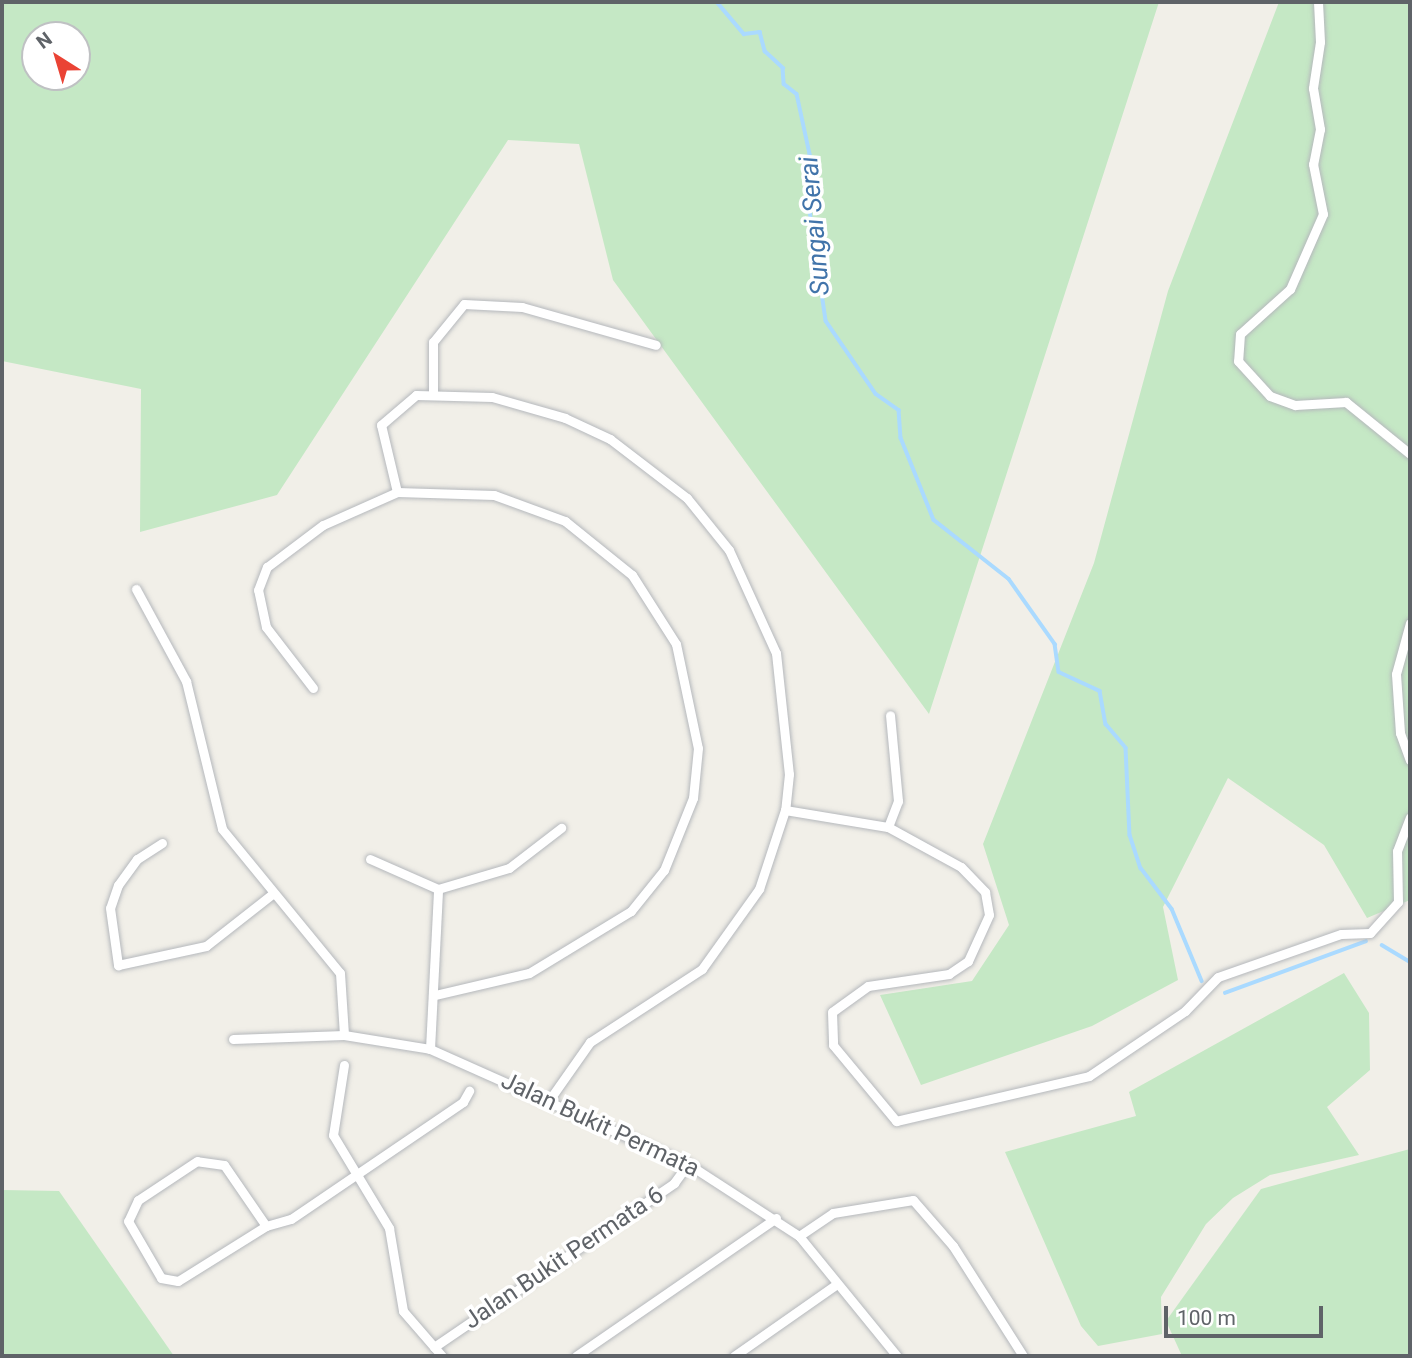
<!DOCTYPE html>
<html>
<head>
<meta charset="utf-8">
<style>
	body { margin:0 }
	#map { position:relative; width:1412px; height:1358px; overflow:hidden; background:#f1efe8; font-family:Roboto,sans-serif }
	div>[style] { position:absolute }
	.green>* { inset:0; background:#c5e8c5 }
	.stream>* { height:3.5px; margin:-1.75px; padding:0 1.75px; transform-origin:1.75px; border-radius:1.75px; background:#aadaff }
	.roads { filter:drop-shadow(0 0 2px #b5b8bc) drop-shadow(0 0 2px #b5b8bc) }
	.street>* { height:9px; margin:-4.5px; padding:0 4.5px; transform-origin:4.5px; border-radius:4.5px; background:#fff }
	span { translate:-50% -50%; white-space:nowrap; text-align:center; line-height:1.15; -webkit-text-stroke:7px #fff; paint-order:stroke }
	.street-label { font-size:24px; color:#5f6368 }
	.water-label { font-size:26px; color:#4174aa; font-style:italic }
	.frame { position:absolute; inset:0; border:4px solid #5f6368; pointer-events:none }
	.north { position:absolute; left:21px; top:21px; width:70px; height:70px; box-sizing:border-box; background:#fff; border:2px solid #bfc1c3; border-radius:50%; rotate:323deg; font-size:19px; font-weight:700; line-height:28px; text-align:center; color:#5f6368 }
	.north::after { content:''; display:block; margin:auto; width:24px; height:32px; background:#ea4335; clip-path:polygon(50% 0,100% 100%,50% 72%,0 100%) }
	.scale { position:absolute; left:1164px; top:1306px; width:159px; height:32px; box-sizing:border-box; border:4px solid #5f6368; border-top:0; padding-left:9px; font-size:21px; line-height:24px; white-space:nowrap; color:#5f6368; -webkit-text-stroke:5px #fff; paint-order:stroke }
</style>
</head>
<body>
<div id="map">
	<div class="green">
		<div style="clip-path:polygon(evenodd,2px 2px,1159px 2px,929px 714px,613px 280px,579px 144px,508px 140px,277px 495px,140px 532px,141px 389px,2px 361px,2px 2px,35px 35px,77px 35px,77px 77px,35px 77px,35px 35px)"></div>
		<div style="clip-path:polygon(1279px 2px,1410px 2px,1410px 900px,1367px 918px,1324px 845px,1228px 778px,1163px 907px,1178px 980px,1092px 1026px,921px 1085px,880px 995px,972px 981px,1009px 925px,983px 844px,1094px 563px,1168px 291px)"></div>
		<div style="clip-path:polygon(1344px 973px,1369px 1013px,1370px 1070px,1327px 1107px,1359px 1155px,1270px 1175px,1233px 1198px,1206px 1224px,1161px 1297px,1162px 1334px,1098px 1346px,1081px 1326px,1005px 1152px,1136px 1116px,1129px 1092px)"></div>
		<div style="clip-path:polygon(1410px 1149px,1410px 1356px,1182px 1356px,1166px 1321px,1261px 1189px)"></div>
		<div style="clip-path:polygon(2px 1190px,59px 1191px,174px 1356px,2px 1356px)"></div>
	</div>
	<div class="stream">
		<div style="left:717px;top:2px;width:42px;rotate:49.8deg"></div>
		<div style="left:744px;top:34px;width:16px;rotate:-7deg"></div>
		<div style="left:760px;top:32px;width:20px;rotate:75deg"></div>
		<div style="left:765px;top:51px;width:25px;rotate:43deg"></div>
		<div style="left:783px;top:68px;width:16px;rotate:86deg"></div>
		<div style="left:784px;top:84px;width:16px;rotate:38deg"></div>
		<div style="left:797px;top:94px;width:61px;rotate:77.8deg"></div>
		<div style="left:810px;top:154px;width:50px;rotate:91.1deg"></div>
		<div style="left:809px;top:204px;width:118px;rotate:81.7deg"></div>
		<div style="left:826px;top:321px;width:88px;rotate:55.6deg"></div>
		<div style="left:876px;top:394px;width:28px;rotate:35deg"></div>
		<div style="left:899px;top:410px;width:28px;rotate:86deg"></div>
		<div style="left:901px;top:438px;width:88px;rotate:68.1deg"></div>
		<div style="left:934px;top:520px;width:95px;rotate:38.2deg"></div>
		<div style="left:1009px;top:579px;width:80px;rotate:54.7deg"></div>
		<div style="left:1055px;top:644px;width:28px;rotate:82deg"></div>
		<div style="left:1059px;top:672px;width:45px;rotate:24.9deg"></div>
		<div style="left:1100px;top:691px;width:34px;rotate:80deg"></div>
		<div style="left:1106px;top:724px;width:31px;rotate:50deg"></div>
		<div style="left:1126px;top:748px;width:87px;rotate:87.4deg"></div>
		<div style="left:1130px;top:835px;width:35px;rotate:72deg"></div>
		<div style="left:1141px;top:868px;width:51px;rotate:52.9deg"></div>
		<div style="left:1172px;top:909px;width:78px;rotate:67.4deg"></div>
		<div style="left:1382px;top:945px;width:33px;rotate:31deg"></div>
		<div style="left:1225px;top:993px;width:150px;rotate:-20.2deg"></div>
	</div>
	<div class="roads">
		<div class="street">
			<div style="left:1318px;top:2px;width:40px;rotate:87.1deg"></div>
			<div style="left:1320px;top:42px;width:47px;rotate:98.7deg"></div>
			<div style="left:1313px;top:88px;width:42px;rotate:80.3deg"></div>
			<div style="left:1320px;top:129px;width:36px;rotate:101deg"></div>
			<div style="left:1313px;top:164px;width:51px;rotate:78.7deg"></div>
			<div style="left:1323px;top:214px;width:82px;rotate:113.7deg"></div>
			<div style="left:1290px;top:289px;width:67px;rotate:138deg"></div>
			<div style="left:1240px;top:334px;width:27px;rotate:94deg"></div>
			<div style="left:1238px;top:361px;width:47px;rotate:47.6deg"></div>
			<div style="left:1270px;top:396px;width:27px;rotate:20deg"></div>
			<div style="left:1295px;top:405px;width:51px;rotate:-3.4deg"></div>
			<div style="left:1346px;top:402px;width:82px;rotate:39.1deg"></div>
			<div style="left:433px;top:391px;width:49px;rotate:-90deg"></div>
			<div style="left:433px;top:342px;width:49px;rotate:-50.8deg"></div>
			<div style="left:464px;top:304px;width:58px;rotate:3deg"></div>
			<div style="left:522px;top:307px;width:139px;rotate:15.8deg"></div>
			<div style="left:397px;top:492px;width:69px;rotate:-103.4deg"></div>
			<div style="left:381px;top:425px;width:46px;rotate:-40.6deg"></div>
			<div style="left:416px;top:395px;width:76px;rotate:1.5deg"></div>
			<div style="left:492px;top:397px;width:76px;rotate:16deg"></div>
			<div style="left:565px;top:418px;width:50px;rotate:25deg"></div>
			<div style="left:610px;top:439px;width:97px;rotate:37.5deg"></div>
			<div style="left:687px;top:498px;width:67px;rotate:51.1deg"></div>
			<div style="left:729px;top:550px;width:113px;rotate:65.5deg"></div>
			<div style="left:776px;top:653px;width:122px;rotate:83.9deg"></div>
			<div style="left:789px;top:774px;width:36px;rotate:96deg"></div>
			<div style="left:785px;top:810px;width:83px;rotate:108.2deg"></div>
			<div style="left:759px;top:889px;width:98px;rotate:125.5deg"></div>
			<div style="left:702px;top:969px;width:134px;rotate:146.9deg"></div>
			<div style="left:590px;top:1042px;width:70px;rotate:125.1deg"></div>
			<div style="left:136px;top:589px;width:105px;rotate:61.5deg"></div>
			<div style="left:186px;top:681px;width:152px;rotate:76.3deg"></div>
			<div style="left:222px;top:829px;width:186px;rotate:50.7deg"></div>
			<div style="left:340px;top:973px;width:62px;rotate:86.3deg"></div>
			<div style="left:1410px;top:623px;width:53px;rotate:105.4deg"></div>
			<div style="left:1396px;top:674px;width:59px;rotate:86.1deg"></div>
			<div style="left:1400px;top:733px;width:29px;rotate:70deg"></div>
			<div style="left:313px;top:688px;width:77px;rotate:-127.6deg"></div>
			<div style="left:266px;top:627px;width:38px;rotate:-102deg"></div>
			<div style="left:258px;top:590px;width:25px;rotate:-69deg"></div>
			<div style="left:267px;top:567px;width:70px;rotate:-36.9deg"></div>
			<div style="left:323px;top:525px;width:81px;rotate:-24deg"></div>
			<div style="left:397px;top:492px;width:97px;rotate:1.8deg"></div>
			<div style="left:494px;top:495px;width:76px;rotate:20.1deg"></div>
			<div style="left:565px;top:521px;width:86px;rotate:38.9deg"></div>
			<div style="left:632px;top:575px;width:82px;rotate:57.5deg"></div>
			<div style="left:676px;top:644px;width:106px;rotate:78.1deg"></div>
			<div style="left:698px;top:748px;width:50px;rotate:95.7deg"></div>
			<div style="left:693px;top:798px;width:78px;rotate:111.9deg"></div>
			<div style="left:664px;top:870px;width:53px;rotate:128.8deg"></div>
			<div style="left:631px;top:911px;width:119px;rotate:148.7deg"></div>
			<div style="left:529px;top:973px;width:97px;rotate:166.8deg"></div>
			<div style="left:785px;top:810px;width:104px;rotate:9.4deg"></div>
			<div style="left:888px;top:827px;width:83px;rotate:28.7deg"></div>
			<div style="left:961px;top:867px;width:35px;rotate:46deg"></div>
			<div style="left:985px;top:892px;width:23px;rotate:80deg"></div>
			<div style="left:989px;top:915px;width:51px;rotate:114.5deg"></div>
			<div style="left:968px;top:961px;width:23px;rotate:146deg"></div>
			<div style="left:949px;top:974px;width:82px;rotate:171.6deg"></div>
			<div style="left:868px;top:986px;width:44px;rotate:144.2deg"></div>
			<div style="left:832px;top:1012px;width:33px;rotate:88deg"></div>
			<div style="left:833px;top:1045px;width:99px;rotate:50.3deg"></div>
			<div style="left:896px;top:1121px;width:198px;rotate:-13.1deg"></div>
			<div style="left:1089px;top:1076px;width:116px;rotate:-34.1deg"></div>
			<div style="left:1185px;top:1011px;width:47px;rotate:-45.9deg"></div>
			<div style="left:1218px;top:977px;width:130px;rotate:-19.3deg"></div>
			<div style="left:1341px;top:934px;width:29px;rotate:-2deg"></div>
			<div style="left:1370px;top:933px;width:42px;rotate:-47.9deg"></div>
			<div style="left:1398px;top:902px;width:51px;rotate:-91.1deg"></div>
			<div style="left:1397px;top:851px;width:36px;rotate:-69deg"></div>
			<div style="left:888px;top:827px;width:28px;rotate:-69deg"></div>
			<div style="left:898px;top:801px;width:86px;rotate:-95.3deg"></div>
			<div style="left:162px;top:843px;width:30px;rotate:147deg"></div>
			<div style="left:137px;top:859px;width:32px;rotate:126deg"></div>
			<div style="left:118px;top:885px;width:24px;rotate:109deg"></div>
			<div style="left:110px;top:908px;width:58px;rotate:82deg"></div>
			<div style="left:118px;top:965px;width:90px;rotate:-12.2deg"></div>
			<div style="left:206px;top:946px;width:83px;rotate:-38.1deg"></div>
			<div style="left:370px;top:859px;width:74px;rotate:23.8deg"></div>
			<div style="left:438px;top:889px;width:74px;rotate:-16.5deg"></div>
			<div style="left:509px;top:868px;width:66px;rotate:-37.6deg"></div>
			<div style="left:233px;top:1039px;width:111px;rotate:-2.1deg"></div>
			<div style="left:344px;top:1035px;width:87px;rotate:9.2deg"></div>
			<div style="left:430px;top:1049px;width:282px;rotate:24deg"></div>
			<div style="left:688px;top:1164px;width:132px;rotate:33deg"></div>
			<div style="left:799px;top:1236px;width:155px;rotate:50.8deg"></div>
			<div style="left:430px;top:1049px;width:160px;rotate:-87.1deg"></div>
			<div style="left:344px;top:1065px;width:71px;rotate:98.9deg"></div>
			<div style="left:333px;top:1135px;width:109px;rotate:58.9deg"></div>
			<div style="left:389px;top:1228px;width:84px;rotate:80.4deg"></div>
			<div style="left:403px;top:1311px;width:60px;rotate:49.1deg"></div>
			<div style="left:266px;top:1226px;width:74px;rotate:-124.5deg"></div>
			<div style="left:224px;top:1165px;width:27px;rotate:-172deg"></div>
			<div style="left:197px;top:1161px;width:71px;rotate:146.5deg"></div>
			<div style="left:138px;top:1200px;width:23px;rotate:115deg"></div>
			<div style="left:128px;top:1221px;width:66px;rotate:59.9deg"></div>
			<div style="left:161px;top:1278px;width:17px;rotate:10deg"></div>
			<div style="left:178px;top:1281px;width:104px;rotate:-32deg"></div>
			<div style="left:266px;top:1226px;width:26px;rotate:-16deg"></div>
			<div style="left:291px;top:1219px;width:208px;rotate:-34.2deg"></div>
			<div style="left:463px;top:1102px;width:13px;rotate:-61deg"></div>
			<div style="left:799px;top:1236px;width:41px;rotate:-34.1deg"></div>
			<div style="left:833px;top:1213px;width:81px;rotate:-9.2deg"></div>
			<div style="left:913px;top:1200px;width:61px;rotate:49deg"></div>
			<div style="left:953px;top:1246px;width:130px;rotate:57.5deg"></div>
			<div style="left:434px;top:1347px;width:291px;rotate:-34.3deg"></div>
			<div style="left:674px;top:1183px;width:24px;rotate:-54deg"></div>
			<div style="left:576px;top:1356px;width:243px;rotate:-34.6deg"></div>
			<div style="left:734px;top:1356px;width:126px;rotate:-35deg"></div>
		</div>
	</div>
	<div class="street-label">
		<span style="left:600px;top:1125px;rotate:25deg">Jalan Bukit Permata</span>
		<span style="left:564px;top:1258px;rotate:-34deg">Jalan Bukit Permata 6</span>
	</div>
	<div class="water-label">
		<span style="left:815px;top:226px;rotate:-95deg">Sungai Serai</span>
	</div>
	<div class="frame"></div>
	<div class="north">N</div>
	<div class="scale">100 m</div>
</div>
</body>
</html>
